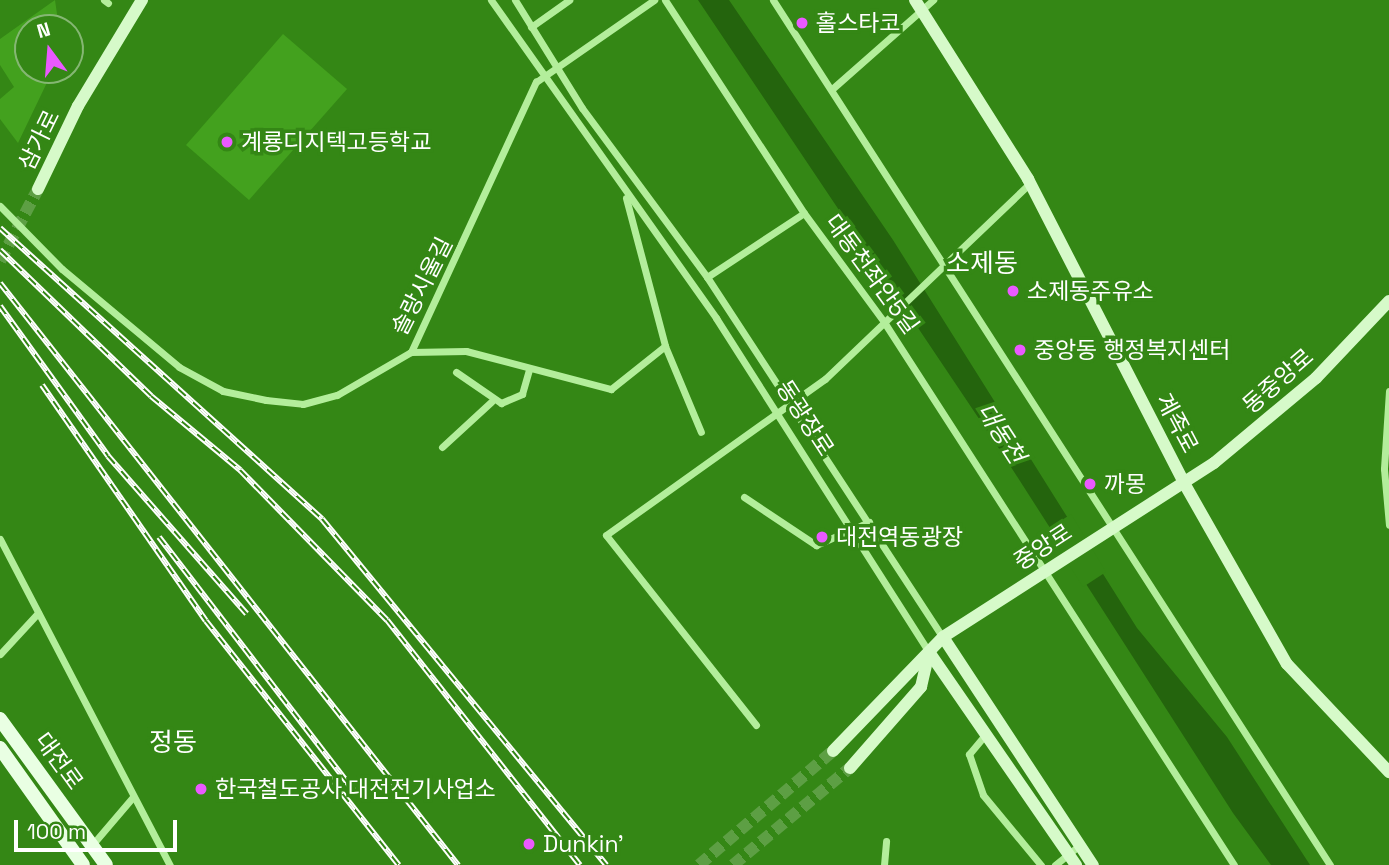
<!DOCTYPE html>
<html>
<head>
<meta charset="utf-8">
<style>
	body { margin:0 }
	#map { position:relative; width:1389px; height:865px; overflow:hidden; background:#348715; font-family:"Space Grotesk","Noto Sans KR",sans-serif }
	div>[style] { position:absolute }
	.green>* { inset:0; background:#43a11e }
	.water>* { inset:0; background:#24640d }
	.pier>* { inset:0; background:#348715 }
	.secondary-tunnel>* { height:12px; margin-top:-6px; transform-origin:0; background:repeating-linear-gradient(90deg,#5d9f44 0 12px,transparent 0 18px) }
	.street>* { height:7px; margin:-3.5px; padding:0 3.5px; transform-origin:3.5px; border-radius:3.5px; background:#b3ee9b }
	.secondary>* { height:12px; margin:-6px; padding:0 6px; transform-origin:6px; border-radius:6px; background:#d6fac9 }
	.primary>* { height:14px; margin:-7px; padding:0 7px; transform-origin:7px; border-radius:7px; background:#e9ffe3 }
	.rail>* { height:6px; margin-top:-3px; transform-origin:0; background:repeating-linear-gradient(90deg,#348715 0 10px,#fff 0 20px); box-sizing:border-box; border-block:2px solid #fff }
	.dots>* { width:19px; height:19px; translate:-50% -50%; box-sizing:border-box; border:4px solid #348715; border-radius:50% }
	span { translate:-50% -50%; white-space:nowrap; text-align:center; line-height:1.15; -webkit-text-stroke:7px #348715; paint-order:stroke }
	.poi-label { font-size:23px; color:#fff }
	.left { translate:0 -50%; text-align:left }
	.street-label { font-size:23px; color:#fff }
	.water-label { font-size:24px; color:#fcfffb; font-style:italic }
	.quarter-label { font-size:26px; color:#fff }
	.north { position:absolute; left:14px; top:14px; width:70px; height:70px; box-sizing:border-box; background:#348715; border:2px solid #85b773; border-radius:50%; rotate:344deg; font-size:19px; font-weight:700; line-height:28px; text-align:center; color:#fff }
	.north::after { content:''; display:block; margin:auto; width:24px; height:32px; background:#ea59ff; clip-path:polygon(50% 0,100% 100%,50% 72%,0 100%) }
	.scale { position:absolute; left:14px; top:820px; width:163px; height:32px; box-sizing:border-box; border:4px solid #fff; border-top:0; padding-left:9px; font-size:21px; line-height:24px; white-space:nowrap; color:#fff; -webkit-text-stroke:5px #348715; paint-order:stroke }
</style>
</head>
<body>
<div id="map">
	<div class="green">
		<div style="clip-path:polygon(55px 0,59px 28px,28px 28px,28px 70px,53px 70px,18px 143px,0 119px,0 99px,14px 87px,0 65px,0 39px)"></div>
		<div style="clip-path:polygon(283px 34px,347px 89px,249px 200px,186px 145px)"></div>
	</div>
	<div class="water">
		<div style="clip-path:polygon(698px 0,729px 0,893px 240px,1137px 628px,1227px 737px,1310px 865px,1271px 865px,1233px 813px,1002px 453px)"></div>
	</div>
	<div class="pier">
		<div style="clip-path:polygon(1071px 514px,1106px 572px,1083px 587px,1047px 530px)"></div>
	</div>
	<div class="secondary-tunnel">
		<div style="left:0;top:261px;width:81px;rotate:-62.2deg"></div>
		<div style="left:699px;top:865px;width:176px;rotate:-40.4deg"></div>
		<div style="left:733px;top:865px;width:152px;rotate:-39.7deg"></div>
	</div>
	<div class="street">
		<div style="left:104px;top:0;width:5px;rotate:37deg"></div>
		<div style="left:491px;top:0;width:390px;rotate:54.7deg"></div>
		<div style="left:716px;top:318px;width:396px;rotate:57.5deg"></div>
		<div style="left:515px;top:0;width:127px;rotate:58.2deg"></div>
		<div style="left:582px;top:108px;width:210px;rotate:53.5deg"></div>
		<div style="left:707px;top:277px;width:430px;rotate:56.8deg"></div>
		<div style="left:665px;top:0;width:254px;rotate:56.9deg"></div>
		<div style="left:804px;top:213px;width:135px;rotate:53.7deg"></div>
		<div style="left:884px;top:322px;width:646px;rotate:57.2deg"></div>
		<div style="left:773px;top:0;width:1029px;rotate:57.22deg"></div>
		<div style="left:531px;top:27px;width:47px;rotate:-35.4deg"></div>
		<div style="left:832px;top:89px;width:135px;rotate:-41.4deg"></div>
		<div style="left:626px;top:198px;width:153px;rotate:75.2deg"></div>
		<div style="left:665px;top:346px;width:93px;rotate:67.3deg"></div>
		<div style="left:0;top:206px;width:88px;rotate:45.5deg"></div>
		<div style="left:62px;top:269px;width:153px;rotate:39.9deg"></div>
		<div style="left:179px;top:367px;width:50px;rotate:28.6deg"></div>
		<div style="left:223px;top:391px;width:44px;rotate:11.8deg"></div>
		<div style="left:266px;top:400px;width:37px;rotate:6deg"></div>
		<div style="left:303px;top:404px;width:35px;rotate:-15deg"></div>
		<div style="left:337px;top:395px;width:86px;rotate:-30.2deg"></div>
		<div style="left:411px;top:352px;width:298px;rotate:-65.2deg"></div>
		<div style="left:536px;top:82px;width:144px;rotate:-34.8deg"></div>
		<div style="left:707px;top:277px;width:116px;rotate:-33.4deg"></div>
		<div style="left:411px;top:352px;width:55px;rotate:-1deg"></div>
		<div style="left:466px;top:351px;width:150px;rotate:14.7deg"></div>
		<div style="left:611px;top:389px;width:69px;rotate:-38.5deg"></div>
		<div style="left:456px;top:372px;width:55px;rotate:34.6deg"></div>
		<div style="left:501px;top:403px;width:23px;rotate:-23deg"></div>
		<div style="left:522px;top:394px;width:26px;rotate:-74deg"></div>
		<div style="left:1389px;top:391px;width:78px;rotate:93.7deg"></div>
		<div style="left:1384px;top:469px;width:56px;rotate:84.9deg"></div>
		<div style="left:442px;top:447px;width:67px;rotate:-42.6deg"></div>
		<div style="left:744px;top:497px;width:87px;rotate:33.7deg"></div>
		<div style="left:816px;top:545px;width:58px;rotate:-23.5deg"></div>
		<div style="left:0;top:539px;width:368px;rotate:62.5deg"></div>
		<div style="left:0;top:654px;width:56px;rotate:-47.2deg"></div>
		<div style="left:756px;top:725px;width:242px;rotate:-128.3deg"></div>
		<div style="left:606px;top:535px;width:269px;rotate:-35.5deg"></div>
		<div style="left:825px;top:379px;width:284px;rotate:-43.7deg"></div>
		<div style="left:985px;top:735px;width:25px;rotate:130deg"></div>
		<div style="left:969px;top:754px;width:43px;rotate:71.1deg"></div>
		<div style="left:983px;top:795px;width:91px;rotate:50.4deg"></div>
		<div style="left:92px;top:845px;width:63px;rotate:-49.5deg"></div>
		<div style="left:884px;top:865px;width:24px;rotate:-85deg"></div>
		<div style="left:1055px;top:865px;width:32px;rotate:-39deg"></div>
	</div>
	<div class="secondary">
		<div style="left:915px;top:0;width:212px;rotate:57.7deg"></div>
		<div style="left:1028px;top:179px;width:342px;rotate:62.8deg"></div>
		<div style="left:1184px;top:483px;width:208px;rotate:60.4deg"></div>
		<div style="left:1287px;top:664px;width:149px;rotate:46.6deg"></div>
		<div style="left:38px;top:189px;width:92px;rotate:-64.3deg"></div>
		<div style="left:78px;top:106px;width:124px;rotate:-58.9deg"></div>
		<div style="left:943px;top:637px;width:273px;rotate:56.7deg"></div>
		<div style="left:929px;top:652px;width:259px;rotate:55.4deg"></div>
		<div style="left:833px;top:751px;width:158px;rotate:-46deg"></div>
		<div style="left:943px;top:637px;width:322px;rotate:-32.7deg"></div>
		<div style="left:1214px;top:463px;width:133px;rotate:-39.8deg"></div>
		<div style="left:1316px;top:378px;width:106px;rotate:-46.5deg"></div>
		<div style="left:850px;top:768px;width:108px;rotate:-48.8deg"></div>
		<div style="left:921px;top:687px;width:36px;rotate:-77deg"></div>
	</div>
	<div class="primary">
		<div style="left:0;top:719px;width:180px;rotate:54deg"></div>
		<div style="left:0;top:748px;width:143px;rotate:54.6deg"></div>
	</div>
	<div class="rail">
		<div style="left:0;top:228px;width:434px;rotate:42.1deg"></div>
		<div style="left:322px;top:519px;width:448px;rotate:50.6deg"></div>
		<div style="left:0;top:250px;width:210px;rotate:44deg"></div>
		<div style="left:151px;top:396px;width:116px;rotate:39.7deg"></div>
		<div style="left:240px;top:470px;width:210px;rotate:45.6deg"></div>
		<div style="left:387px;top:620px;width:312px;rotate:51.8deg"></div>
		<div style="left:0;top:283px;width:741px;rotate:51.8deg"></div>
		<div style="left:0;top:306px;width:185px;rotate:54.2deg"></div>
		<div style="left:108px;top:456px;width:210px;rotate:48.7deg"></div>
		<div style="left:42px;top:385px;width:287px;rotate:55.2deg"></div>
		<div style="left:206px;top:621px;width:311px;rotate:51.7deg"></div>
		<div style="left:159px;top:537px;width:319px;rotate:52.5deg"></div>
	</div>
	<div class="dots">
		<div style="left:802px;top:23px;background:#ea59ff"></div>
		<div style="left:227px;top:142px;background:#ea59ff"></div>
		<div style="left:1013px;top:291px;background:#ea59ff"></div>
		<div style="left:1020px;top:350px;background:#ea59ff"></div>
		<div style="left:1090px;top:484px;background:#ea59ff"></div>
		<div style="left:822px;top:537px;background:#ea59ff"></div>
		<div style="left:201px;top:789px;background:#ea59ff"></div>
		<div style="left:529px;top:844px;background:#ea59ff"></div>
	</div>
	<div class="poi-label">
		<span class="left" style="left:816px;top:23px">홀스타코</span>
		<span class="left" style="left:241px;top:142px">계룡디지텍고등학교</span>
		<span class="left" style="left:1027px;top:291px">소제동주유소</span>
		<span class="left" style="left:1034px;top:350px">중앙동 행정복지센터</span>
		<span class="left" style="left:1104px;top:484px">까몽</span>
		<span class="left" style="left:836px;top:537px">대전역동광장</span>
		<span class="left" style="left:215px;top:789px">한국철도공사 대전전기사업소</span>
		<span class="left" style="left:543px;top:844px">Dunkin'</span>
	</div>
	<div class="street-label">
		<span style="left:39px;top:140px;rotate:-64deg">삼가로</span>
		<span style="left:872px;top:274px;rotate:54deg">대동천좌안5길</span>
		<span style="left:422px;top:286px;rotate:-63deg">솔랑시울길</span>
		<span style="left:1278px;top:381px;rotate:-41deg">동중앙로</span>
		<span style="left:805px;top:418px;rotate:57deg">동광장로</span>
		<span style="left:1177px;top:423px;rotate:62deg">계족로</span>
		<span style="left:1043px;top:547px;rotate:-33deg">중앙로</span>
		<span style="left:59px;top:761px;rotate:54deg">대전로</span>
	</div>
	<div class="water-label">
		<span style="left:1001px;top:433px;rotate:57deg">대동천</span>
	</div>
	<div class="quarter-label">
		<span style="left:982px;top:264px">소제동</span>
		<span style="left:173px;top:743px">정동</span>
	</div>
	<div class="north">N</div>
	<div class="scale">100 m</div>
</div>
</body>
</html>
